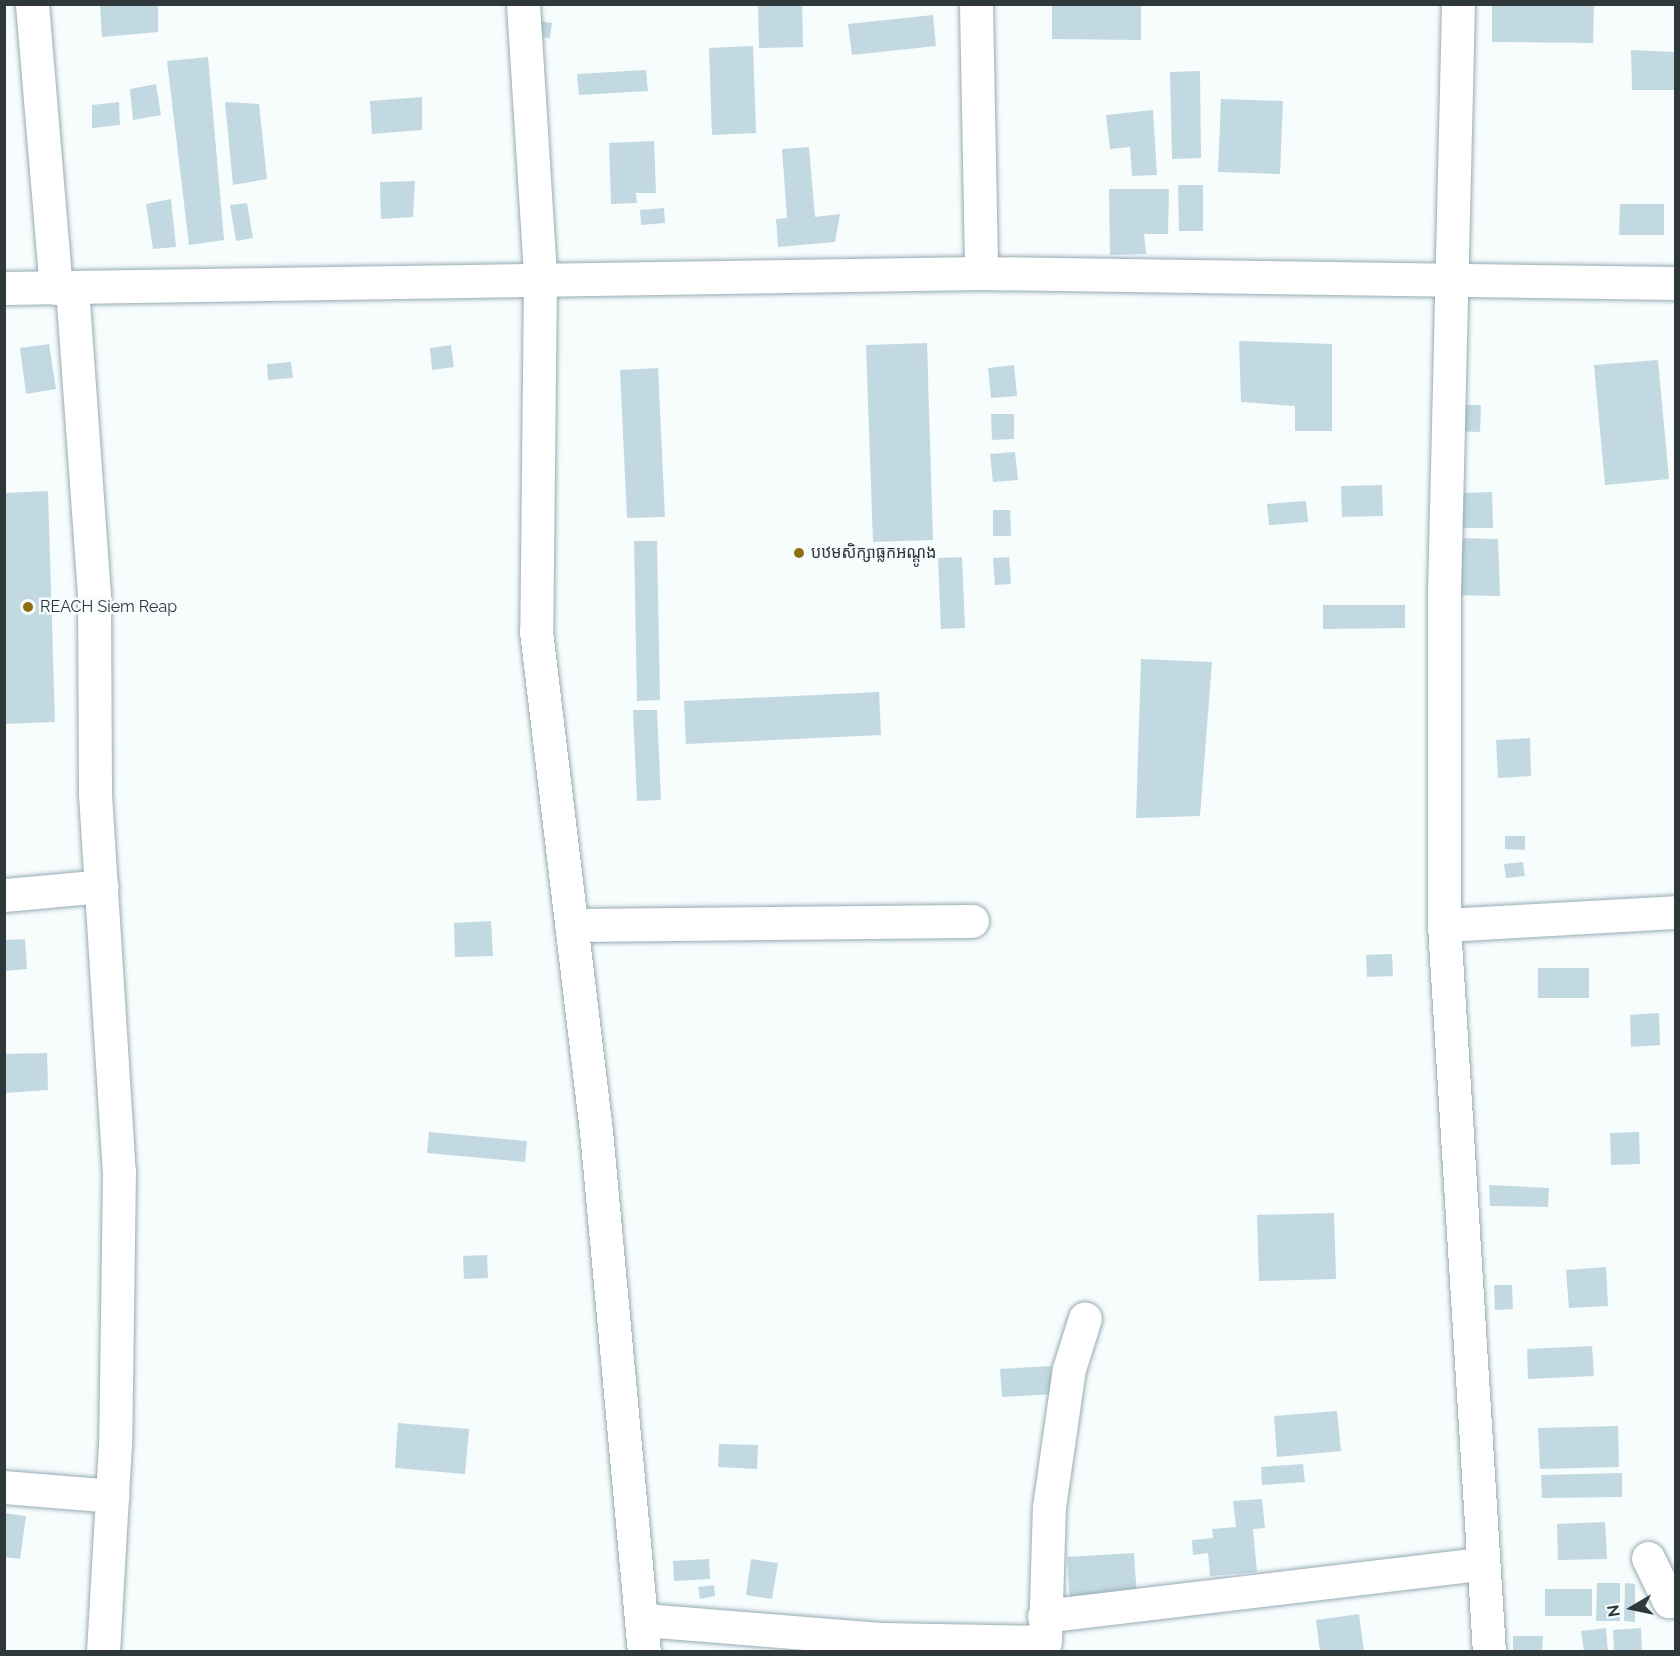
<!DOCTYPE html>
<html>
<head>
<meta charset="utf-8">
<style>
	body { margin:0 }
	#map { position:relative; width:1680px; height:1656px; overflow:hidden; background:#f7fcfd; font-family:Raleway,"Noto Sans Khmer",sans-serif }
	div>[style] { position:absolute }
	.building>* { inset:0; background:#c2d9e1 }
	.roads { filter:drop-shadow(0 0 2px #95abb3) drop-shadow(0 0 2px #95abb3) }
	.minor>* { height:33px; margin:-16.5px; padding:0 16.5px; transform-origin:16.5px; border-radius:16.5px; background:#fff }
	.dots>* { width:16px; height:16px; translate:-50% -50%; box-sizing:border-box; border:3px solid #f7fcfd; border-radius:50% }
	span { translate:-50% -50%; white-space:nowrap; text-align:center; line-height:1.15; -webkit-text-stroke:5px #f7fcfd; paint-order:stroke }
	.poi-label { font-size:16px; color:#2e373a }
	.left { translate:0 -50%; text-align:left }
	.frame { position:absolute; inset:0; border:6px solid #2e373a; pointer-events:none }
	.north { position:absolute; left:1602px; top:1578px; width:60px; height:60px; -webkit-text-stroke:4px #f7fcfd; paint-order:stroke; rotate:261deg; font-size:16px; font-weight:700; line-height:24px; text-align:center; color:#2e373a }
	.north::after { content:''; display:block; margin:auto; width:21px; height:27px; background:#2e373a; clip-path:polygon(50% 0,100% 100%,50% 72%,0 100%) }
</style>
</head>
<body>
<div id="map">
	<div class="building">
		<div style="clip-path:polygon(100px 4px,158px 4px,158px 32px,102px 37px)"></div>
		<div style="clip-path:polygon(758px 4px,802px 4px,803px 47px,759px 48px)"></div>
		<div style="clip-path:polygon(1052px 4px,1141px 4px,1141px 40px,1052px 39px)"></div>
		<div style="clip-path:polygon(1492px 4px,1594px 4px,1593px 43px,1492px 42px)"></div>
		<div style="clip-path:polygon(933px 15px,936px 46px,852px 55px,848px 24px)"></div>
		<div style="clip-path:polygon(535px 20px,552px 23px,550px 38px,533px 36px)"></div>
		<div style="clip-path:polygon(753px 46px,756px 133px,712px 135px,709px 48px)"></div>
		<div style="clip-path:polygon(1631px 50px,1676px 52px,1676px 90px,1632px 90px)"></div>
		<div style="clip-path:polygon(208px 57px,224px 240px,189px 245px,167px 61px)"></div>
		<div style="clip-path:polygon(646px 70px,648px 91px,579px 95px,577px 74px)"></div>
		<div style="clip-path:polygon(1200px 71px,1201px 158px,1172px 159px,1170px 72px)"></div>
		<div style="clip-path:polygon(156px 84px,161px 115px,133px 120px,130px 89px)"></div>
		<div style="clip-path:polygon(422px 97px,422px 130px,372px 134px,370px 101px)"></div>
		<div style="clip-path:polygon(1221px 99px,1283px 101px,1280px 174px,1218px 172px)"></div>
		<div style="clip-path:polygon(119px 102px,120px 125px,92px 128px,92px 105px)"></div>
		<div style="clip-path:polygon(225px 102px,259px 104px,267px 179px,233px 185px)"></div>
		<div style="clip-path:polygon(1153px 110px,1157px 175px,1132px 176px,1130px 147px,1110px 149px,1106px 115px)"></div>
		<div style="clip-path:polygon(654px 141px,656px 193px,636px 193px,637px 203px,611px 204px,609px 143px)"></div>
		<div style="clip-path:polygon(809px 147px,815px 217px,840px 214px,835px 242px,778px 247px,776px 219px,787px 218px,782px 149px)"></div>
		<div style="clip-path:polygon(415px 181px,413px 217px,381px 219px,380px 182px)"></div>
		<div style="clip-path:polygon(1178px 185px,1203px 185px,1203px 231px,1179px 231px)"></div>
		<div style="clip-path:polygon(1109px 189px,1169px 189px,1168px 234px,1144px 234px,1146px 254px,1110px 255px)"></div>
		<div style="clip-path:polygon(171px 199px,176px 247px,153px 249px,146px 204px)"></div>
		<div style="clip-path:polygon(247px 203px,253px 238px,236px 241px,230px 205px)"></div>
		<div style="clip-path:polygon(1620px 204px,1664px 204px,1664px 235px,1619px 235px)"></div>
		<div style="clip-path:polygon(664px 208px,665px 223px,641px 225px,640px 210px)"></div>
		<div style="clip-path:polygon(1239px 341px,1332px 344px,1332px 431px,1295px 431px,1295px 406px,1241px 402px)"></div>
		<div style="clip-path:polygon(927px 343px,933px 540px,873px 542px,866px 345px)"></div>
		<div style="clip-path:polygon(49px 344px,56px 389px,26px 394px,20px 348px)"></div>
		<div style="clip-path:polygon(451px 345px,454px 367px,432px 370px,430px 348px)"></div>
		<div style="clip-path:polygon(1658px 360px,1669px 479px,1605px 485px,1594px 365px)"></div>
		<div style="clip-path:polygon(291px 362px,293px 378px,268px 380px,267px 364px)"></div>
		<div style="clip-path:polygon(1014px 365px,1017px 396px,991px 398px,988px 368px)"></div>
		<div style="clip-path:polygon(658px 368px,665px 517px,627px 518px,620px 370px)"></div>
		<div style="clip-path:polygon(1452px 405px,1481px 405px,1480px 432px,1451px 431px)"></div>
		<div style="clip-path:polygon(991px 414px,1014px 414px,1014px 439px,992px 440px)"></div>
		<div style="clip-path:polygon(1015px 452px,1018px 480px,993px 482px,990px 454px)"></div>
		<div style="clip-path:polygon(1382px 485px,1383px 516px,1342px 517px,1341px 486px)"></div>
		<div style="clip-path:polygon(48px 491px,55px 722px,4px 724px,4px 493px)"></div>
		<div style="clip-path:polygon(1492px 492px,1493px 528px,1463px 528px,1462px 493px)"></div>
		<div style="clip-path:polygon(1306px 501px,1308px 522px,1269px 525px,1267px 504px)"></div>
		<div style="clip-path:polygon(993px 510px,1010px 510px,1011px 536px,993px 536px)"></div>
		<div style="clip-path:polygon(1456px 538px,1498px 539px,1500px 596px,1447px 595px)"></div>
		<div style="clip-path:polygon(634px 541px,657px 541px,660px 700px,637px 701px)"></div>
		<div style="clip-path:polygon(962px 557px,965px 628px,941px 629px,938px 558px)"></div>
		<div style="clip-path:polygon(1009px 557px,1011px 584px,995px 585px,993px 558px)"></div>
		<div style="clip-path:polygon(1323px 605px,1405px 605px,1405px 628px,1323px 629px)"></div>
		<div style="clip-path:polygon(1141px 659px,1212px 662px,1200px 816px,1136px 818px)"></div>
		<div style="clip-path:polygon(879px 692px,881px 735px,686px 744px,684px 701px)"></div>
		<div style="clip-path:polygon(633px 710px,657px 710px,661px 800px,637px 801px)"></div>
		<div style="clip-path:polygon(1530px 738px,1531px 776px,1498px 778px,1496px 740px)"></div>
		<div style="clip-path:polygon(1505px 836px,1525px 836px,1525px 850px,1505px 849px)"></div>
		<div style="clip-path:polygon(1523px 862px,1525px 876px,1506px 878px,1504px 864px)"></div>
		<div style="clip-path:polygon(491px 921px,493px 956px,455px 957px,454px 923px)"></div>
		<div style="clip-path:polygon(25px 939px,27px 969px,4px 971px,4px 940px)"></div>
		<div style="clip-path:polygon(1392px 954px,1393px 976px,1367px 977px,1366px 955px)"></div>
		<div style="clip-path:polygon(1538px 968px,1589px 968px,1589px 998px,1538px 998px)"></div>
		<div style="clip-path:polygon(1659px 1013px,1660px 1045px,1631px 1047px,1630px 1015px)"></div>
		<div style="clip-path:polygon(47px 1053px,48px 1090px,4px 1093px,4px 1054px)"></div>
		<div style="clip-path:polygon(429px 1132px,527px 1141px,525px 1162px,427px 1153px)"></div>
		<div style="clip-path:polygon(1639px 1132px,1640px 1164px,1611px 1165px,1610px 1133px)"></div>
		<div style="clip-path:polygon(1489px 1185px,1549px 1188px,1548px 1207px,1490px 1206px)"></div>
		<div style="clip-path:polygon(1334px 1213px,1336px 1279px,1259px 1281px,1257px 1215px)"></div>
		<div style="clip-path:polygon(487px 1255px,488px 1278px,464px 1279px,463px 1256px)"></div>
		<div style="clip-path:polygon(1606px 1267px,1608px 1306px,1569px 1308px,1566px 1270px)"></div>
		<div style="clip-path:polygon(1494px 1285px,1512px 1285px,1513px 1309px,1495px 1310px)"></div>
		<div style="clip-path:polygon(1592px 1346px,1594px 1376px,1528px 1379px,1527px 1349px)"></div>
		<div style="clip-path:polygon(1051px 1366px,1052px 1394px,1002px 1397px,1000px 1369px)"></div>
		<div style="clip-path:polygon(1337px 1411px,1341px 1451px,1277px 1457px,1274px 1416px)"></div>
		<div style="clip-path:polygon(398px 1423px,469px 1429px,465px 1474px,395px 1468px)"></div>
		<div style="clip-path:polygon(1618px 1426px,1619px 1467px,1540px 1469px,1538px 1428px)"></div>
		<div style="clip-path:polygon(719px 1444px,758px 1445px,757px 1469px,718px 1467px)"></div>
		<div style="clip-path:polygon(1303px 1464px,1305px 1482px,1262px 1485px,1261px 1467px)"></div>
		<div style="clip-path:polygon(1622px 1473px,1622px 1497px,1542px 1498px,1541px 1475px)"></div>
		<div style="clip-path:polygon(1262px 1499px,1265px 1528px,1253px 1529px,1257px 1572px,1210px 1576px,1208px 1553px,1193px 1555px,1192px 1540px,1213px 1538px,1212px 1529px,1236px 1527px,1233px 1501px)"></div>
		<div style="clip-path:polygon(4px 1513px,26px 1516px,20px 1559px,4px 1557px)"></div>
		<div style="clip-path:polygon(1605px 1522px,1607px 1559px,1558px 1560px,1557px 1524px)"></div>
		<div style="clip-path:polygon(1134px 1553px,1137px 1597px,1070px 1602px,1067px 1557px)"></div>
		<div style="clip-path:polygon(709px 1559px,710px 1579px,674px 1581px,673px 1561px)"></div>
		<div style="clip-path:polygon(751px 1559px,778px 1563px,772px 1599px,746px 1595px)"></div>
		<div style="clip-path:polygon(1597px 1583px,1620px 1583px,1620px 1621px,1596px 1621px)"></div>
		<div style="clip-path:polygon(1625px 1583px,1635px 1584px,1635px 1622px,1624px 1621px)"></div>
		<div style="clip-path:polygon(714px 1585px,715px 1596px,700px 1599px,698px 1587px)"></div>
		<div style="clip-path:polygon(1545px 1589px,1592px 1589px,1592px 1616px,1545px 1616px)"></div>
		<div style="clip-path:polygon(1359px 1614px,1364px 1652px,1320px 1652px,1316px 1620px)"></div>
		<div style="clip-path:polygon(1606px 1628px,1608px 1652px,1584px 1652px,1581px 1631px)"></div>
		<div style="clip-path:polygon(1641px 1628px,1642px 1652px,1614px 1652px,1613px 1630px)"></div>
		<div style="clip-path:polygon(1513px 1636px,1543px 1636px,1542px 1652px,1513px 1652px)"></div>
	</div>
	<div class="roads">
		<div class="minor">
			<div style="left:32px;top:4px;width:285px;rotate:85.2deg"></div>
			<div style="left:523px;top:4px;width:274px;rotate:86.4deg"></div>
			<div style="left:540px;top:277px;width:354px;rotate:90.6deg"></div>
			<div style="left:536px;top:631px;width:504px;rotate:83.16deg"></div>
			<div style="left:596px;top:1131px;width:523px;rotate:84.74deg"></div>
			<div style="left:976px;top:4px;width:269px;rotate:88.9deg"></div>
			<div style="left:1458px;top:4px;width:589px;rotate:91.36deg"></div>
			<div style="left:1444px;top:593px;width:332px;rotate:90deg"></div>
			<div style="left:1444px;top:925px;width:728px;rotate:86.46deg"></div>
			<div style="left:4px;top:288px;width:977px;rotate:-0.88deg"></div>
			<div style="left:981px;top:273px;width:695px;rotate:0.82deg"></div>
			<div style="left:72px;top:288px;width:308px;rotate:85.9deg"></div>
			<div style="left:94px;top:595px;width:199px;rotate:89.7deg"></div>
			<div style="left:95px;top:794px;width:378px;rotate:86.4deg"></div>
			<div style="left:119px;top:1171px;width:273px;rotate:90.8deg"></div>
			<div style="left:115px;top:1444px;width:208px;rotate:93.3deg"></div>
			<div style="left:4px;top:895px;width:98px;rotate:-5.2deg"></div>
			<div style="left:571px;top:925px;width:401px;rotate:-0.6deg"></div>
			<div style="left:1444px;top:925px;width:232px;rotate:-3.2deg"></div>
			<div style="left:4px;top:1487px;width:109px;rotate:4.7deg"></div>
			<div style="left:1648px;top:1558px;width:48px;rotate:64deg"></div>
			<div style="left:1669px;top:1601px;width:7px;rotate:-8deg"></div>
			<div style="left:1044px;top:1616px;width:442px;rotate:-6.8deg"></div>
			<div style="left:644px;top:1620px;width:237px;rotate:4.6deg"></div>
			<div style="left:880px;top:1639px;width:165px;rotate:1deg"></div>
			<div style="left:1045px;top:1638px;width:131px;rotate:-88.3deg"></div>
			<div style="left:1049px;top:1507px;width:139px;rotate:-81.8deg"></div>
			<div style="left:1069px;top:1369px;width:53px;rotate:-72.6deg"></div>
		</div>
	</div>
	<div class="dots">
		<div style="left:799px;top:553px;background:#8d6e11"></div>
		<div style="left:28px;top:607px;background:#8d6e11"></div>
	</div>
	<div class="poi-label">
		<span class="left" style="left:811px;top:553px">បឋមសិក្សាធ្លកអណ្តូង</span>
		<span class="left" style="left:40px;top:607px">REACH Siem Reap</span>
	</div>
	<div class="frame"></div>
	<div class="north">N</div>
</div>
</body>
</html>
